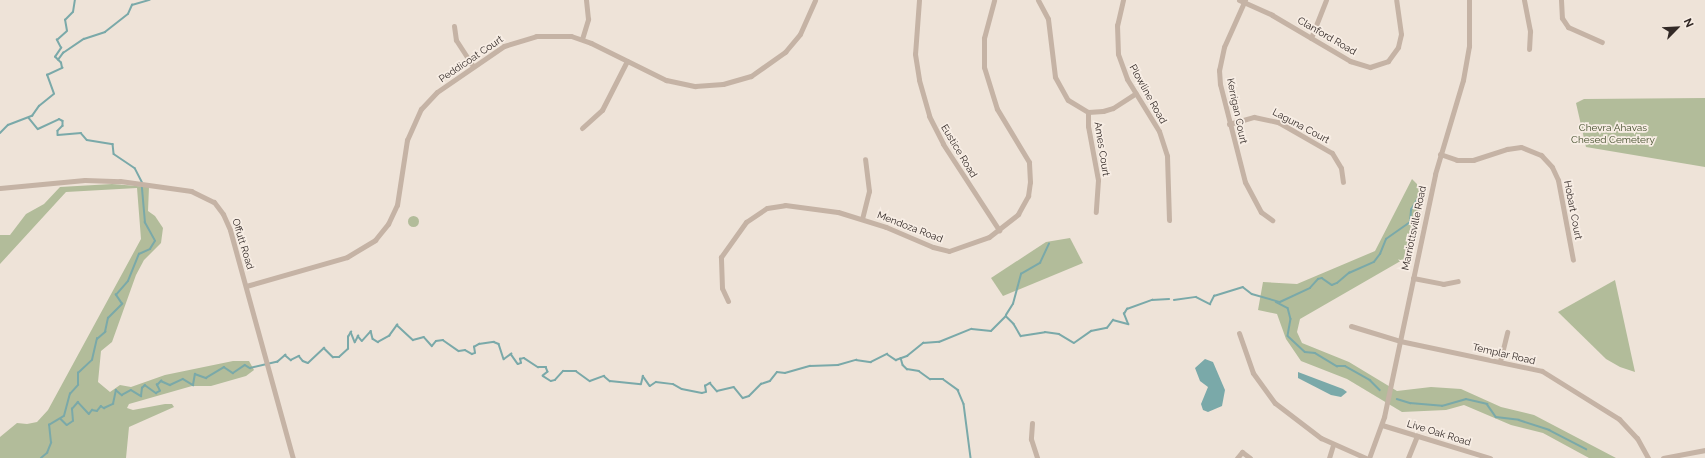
<!DOCTYPE html>
<html>
<head>
<meta charset="utf-8">
<style>
	body { margin:0 }
	#map { position:relative; width:1705px; height:458px; overflow:hidden; background:#eee3d8; font-family:Raleway,sans-serif }
	div>[style] { position:absolute }
	.green>* { inset:0; background:#b2bc9a }
	.round { border-radius:50% }
	.water>* { inset:0; background:#7aa9a9 }
	.stream>* { height:1.5px; margin:-0.75px; padding:0 0.75px; transform-origin:0.75px; border-radius:0.75px; background:#7aa9a9 }
	.minor>* { height:5px; margin:-2.5px; padding:0 2.5px; transform-origin:2.5px; border-radius:2.5px; background:#c5b3a5 }
	span { translate:-50% -50%; white-space:nowrap; text-align:center; line-height:1.15; -webkit-text-stroke:3.5px #f7ede4; paint-order:stroke }
	.street-label { font-size:10px; color:#322926 }
	.park-label { font-size:10px; color:#434e2c }
	.north { position:absolute; left:1657px; top:8px; width:40px; height:40px; -webkit-text-stroke:3px #f7ede4; paint-order:stroke; rotate:66deg; font-size:11px; font-weight:700; line-height:16px; text-align:center; color:#322926 }
	.north::after { content:''; display:block; margin:auto; width:14px; height:18px; background:#322926; clip-path:polygon(50% 0,100% 100%,50% 72%,0 100%) }
</style>
</head>
<body>
<div id="map">
	<div class="green">
		<div style="clip-path:polygon(1705px 98px,1705px 167px,1586px 147px,1576px 103px,1584px 99px)"></div>
		<div style="clip-path:polygon(1412px 179px,1424px 191px,1411px 255px,1300px 319px,1297px 332px,1302px 343px,1349px 362px,1397px 391px,1431px 387px,1461px 389px,1501px 407px,1534px 415px,1616px 458px,1589px 458px,1543px 433px,1511px 425px,1464px 405px,1446px 410px,1402px 412px,1347px 379px,1301px 361px,1286px 339px,1277px 314px,1258px 310px,1263px 282px,1297px 284px,1375px 251px)"></div>
		<div style="clip-path:polygon(112px 184px,149px 187px,148px 211px,155px 216px,163px 228px,161px 243px,144px 260px,136px 275px,112px 342px,101px 351px,98px 382px,110px 392px,120px 385px,131px 387px,165px 375px,233px 361px,249px 361px,254px 370px,246px 376px,211px 386px,192px 386px,129px 404px,127px 408px,133px 410px,165px 404px,172px 404px,174px 407px,129px 427px,126px 458px,0 458px,0 437px,17px 423px,27px 424px,37px 422px,48px 410px,141px 239px,137px 188px,66px 192px,0 264px,0 235px,10px 235px,26px 214px,44px 204px,60px 187px)"></div>
		<div class="round" style="left:407.5px;top:215.5px;width:11px;height:11px"></div>
		<div style="clip-path:polygon(1070px 238px,1083px 263px,1003px 296px,991px 278px,1046px 242px)"></div>
		<div style="clip-path:polygon(1615px 280px,1635px 372px,1620px 367px,1606px 359px,1558px 312px)"></div>
	</div>
	<div class="water">
		<div style="clip-path:polygon(1205px 359px,1213px 362px,1225px 390px,1222px 406px,1208px 412px,1203px 410px,1201px 404px,1208px 387px,1200px 381px,1195px 368px)"></div>
		<div style="clip-path:polygon(1298px 372px,1343px 389px,1347px 392px,1341px 397px,1331px 395px,1298px 378px)"></div>
	</div>
	<div class="stream">
		<div style="left:58px;top:60px;width:9px;rotate:-54deg"></div>
		<div style="left:63px;top:53px;width:25px;rotate:-34deg"></div>
		<div style="left:84px;top:39px;width:22px;rotate:-18deg"></div>
		<div style="left:105px;top:32px;width:29px;rotate:-38deg"></div>
		<div style="left:128px;top:14px;width:10px;rotate:-66deg"></div>
		<div style="left:132px;top:5px;width:18px;rotate:-16deg"></div>
		<div style="left:29px;top:118px;width:14px;rotate:51deg"></div>
		<div style="left:38px;top:129px;width:23px;rotate:-25deg"></div>
		<div style="left:59px;top:119px;width:4px;rotate:27deg"></div>
		<div style="left:63px;top:121px;width:5px;rotate:90deg"></div>
		<div style="left:63px;top:126px;width:7px;rotate:135deg"></div>
		<div style="left:58px;top:131px;width:4px;rotate:90deg"></div>
		<div style="left:58px;top:135px;width:23px;rotate:-5deg"></div>
		<div style="left:81px;top:133px;width:9px;rotate:49deg"></div>
		<div style="left:87px;top:140px;width:26px;rotate:9deg"></div>
		<div style="left:113px;top:144px;width:10px;rotate:84deg"></div>
		<div style="left:114px;top:154px;width:25px;rotate:34deg"></div>
		<div style="left:135px;top:168px;width:16px;rotate:63deg"></div>
		<div style="left:0;top:133px;width:11px;rotate:-45deg"></div>
		<div style="left:8px;top:125px;width:26px;rotate:-21deg"></div>
		<div style="left:32px;top:116px;width:12px;rotate:-55deg"></div>
		<div style="left:39px;top:106px;width:19px;rotate:-39deg"></div>
		<div style="left:54px;top:94px;width:20px;rotate:-110deg"></div>
		<div style="left:47px;top:75px;width:17px;rotate:-25deg"></div>
		<div style="left:62px;top:68px;width:5px;rotate:-101deg"></div>
		<div style="left:61px;top:63px;width:8px;rotate:-135deg"></div>
		<div style="left:55px;top:57px;width:11px;rotate:-56deg"></div>
		<div style="left:61px;top:48px;width:9px;rotate:-117deg"></div>
		<div style="left:57px;top:40px;width:13px;rotate:-42deg"></div>
		<div style="left:67px;top:31px;width:11px;rotate:-100deg"></div>
		<div style="left:65px;top:20px;width:11px;rotate:-45deg"></div>
		<div style="left:73px;top:12px;width:12px;rotate:-81deg"></div>
		<div style="left:1174px;top:300px;width:22px;rotate:-8deg"></div>
		<div style="left:1196px;top:297px;width:16px;rotate:27deg"></div>
		<div style="left:1210px;top:304px;width:9px;rotate:-63deg"></div>
		<div style="left:1214px;top:296px;width:30px;rotate:-17deg"></div>
		<div style="left:1243px;top:287px;width:11px;rotate:38deg"></div>
		<div style="left:1252px;top:294px;width:29px;rotate:16deg"></div>
		<div style="left:1280px;top:302px;width:33px;rotate:-25deg"></div>
		<div style="left:1310px;top:288px;width:12px;rotate:-48deg"></div>
		<div style="left:1318px;top:279px;width:4px;rotate:-14deg"></div>
		<div style="left:1322px;top:278px;width:12px;rotate:35deg"></div>
		<div style="left:1332px;top:285px;width:5px;rotate:-22deg"></div>
		<div style="left:1337px;top:283px;width:16px;rotate:-40deg"></div>
		<div style="left:1349px;top:273px;width:27px;rotate:-24deg"></div>
		<div style="left:1374px;top:262px;width:10px;rotate:-53deg"></div>
		<div style="left:1380px;top:254px;width:16px;rotate:-68deg"></div>
		<div style="left:1386px;top:239px;width:29px;rotate:-35deg"></div>
		<div style="left:1410px;top:222px;width:12px;rotate:-85deg"></div>
		<div style="left:1411px;top:210px;width:17px;rotate:-59deg"></div>
		<div style="left:1276px;top:302px;width:13px;rotate:27deg"></div>
		<div style="left:1288px;top:308px;width:11px;rotate:75deg"></div>
		<div style="left:1291px;top:319px;width:17px;rotate:100deg"></div>
		<div style="left:1288px;top:336px;width:23px;rotate:43deg"></div>
		<div style="left:1305px;top:352px;width:10px;rotate:6deg"></div>
		<div style="left:1315px;top:353px;width:26px;rotate:31deg"></div>
		<div style="left:1337px;top:366px;width:8px"></div>
		<div style="left:1345px;top:366px;width:29px;rotate:29deg"></div>
		<div style="left:1370px;top:380px;width:14px;rotate:45deg"></div>
		<div style="left:1006px;top:315px;width:13px;rotate:-58deg"></div>
		<div style="left:1013px;top:304px;width:31px;rotate:-75deg"></div>
		<div style="left:1021px;top:274px;width:22px;rotate:-30deg"></div>
		<div style="left:1040px;top:263px;width:21px;rotate:-65deg"></div>
		<div style="left:901px;top:358px;width:7px;rotate:74deg"></div>
		<div style="left:903px;top:365px;width:6px;rotate:45deg"></div>
		<div style="left:907px;top:369px;width:12px;rotate:9deg"></div>
		<div style="left:919px;top:371px;width:14px;rotate:36deg"></div>
		<div style="left:930px;top:379px;width:13px"></div>
		<div style="left:943px;top:379px;width:19px;rotate:36deg"></div>
		<div style="left:958px;top:390px;width:15px;rotate:67deg"></div>
		<div style="left:964px;top:404px;width:54px;rotate:82.6deg"></div>
		<div style="left:1397px;top:399px;width:14px;rotate:17deg"></div>
		<div style="left:1410px;top:403px;width:32px;rotate:5deg"></div>
		<div style="left:1442px;top:406px;width:25px;rotate:-16deg"></div>
		<div style="left:1466px;top:399px;width:22px;rotate:13deg"></div>
		<div style="left:1487px;top:404px;width:16px;rotate:55deg"></div>
		<div style="left:1496px;top:417px;width:23px;rotate:7deg"></div>
		<div style="left:1519px;top:420px;width:32px;rotate:18deg"></div>
		<div style="left:1549px;top:430px;width:42px;rotate:27.2deg"></div>
		<div style="left:61px;top:419px;width:8px;rotate:45deg"></div>
		<div style="left:67px;top:425px;width:7px;rotate:-34deg"></div>
		<div style="left:73px;top:421px;width:12px;rotate:-95deg"></div>
		<div style="left:72px;top:409px;width:9px;rotate:-49deg"></div>
		<div style="left:78px;top:402px;width:16px;rotate:47deg"></div>
		<div style="left:89px;top:414px;width:5px;rotate:-53deg"></div>
		<div style="left:92px;top:410px;width:5px;rotate:11deg"></div>
		<div style="left:97px;top:411px;width:6px;rotate:-51deg"></div>
		<div style="left:101px;top:406px;width:4px;rotate:34deg"></div>
		<div style="left:104px;top:408px;width:10px;rotate:-24deg"></div>
		<div style="left:113px;top:404px;width:14px;rotate:-78deg"></div>
		<div style="left:116px;top:390px;width:8px;rotate:40deg"></div>
		<div style="left:122px;top:395px;width:10px;rotate:-29deg"></div>
		<div style="left:131px;top:390px;width:12px;rotate:31deg"></div>
		<div style="left:141px;top:396px;width:8px;rotate:-83deg"></div>
		<div style="left:142px;top:388px;width:4px;rotate:-45deg"></div>
		<div style="left:145px;top:385px;width:14px;rotate:36deg"></div>
		<div style="left:156px;top:393px;width:4px;rotate:-27deg"></div>
		<div style="left:160px;top:391px;width:7px;rotate:-117deg"></div>
		<div style="left:157px;top:385px;width:6px;rotate:-45deg"></div>
		<div style="left:161px;top:381px;width:10px;rotate:24deg"></div>
		<div style="left:170px;top:385px;width:14px;rotate:-25deg"></div>
		<div style="left:183px;top:379px;width:12px;rotate:31deg"></div>
		<div style="left:193px;top:385px;width:11px;rotate:-80deg"></div>
		<div style="left:195px;top:374px;width:12px;rotate:20deg"></div>
		<div style="left:206px;top:378px;width:21px;rotate:-31deg"></div>
		<div style="left:224px;top:367px;width:11px;rotate:34deg"></div>
		<div style="left:233px;top:373px;width:14px;rotate:-34deg"></div>
		<div style="left:245px;top:365px;width:6px;rotate:31deg"></div>
		<div style="left:250px;top:368px;width:28px;rotate:-13deg"></div>
		<div style="left:277px;top:362px;width:11px;rotate:-41deg"></div>
		<div style="left:285px;top:355px;width:8px;rotate:40deg"></div>
		<div style="left:291px;top:360px;width:9px;rotate:-27deg"></div>
		<div style="left:299px;top:356px;width:6px;rotate:51deg"></div>
		<div style="left:303px;top:361px;width:5px;rotate:22deg"></div>
		<div style="left:308px;top:363px;width:22px;rotate:-43deg"></div>
		<div style="left:324px;top:348px;width:13px;rotate:45deg"></div>
		<div style="left:333px;top:357px;width:6px"></div>
		<div style="left:339px;top:357px;width:12px;rotate:-42deg"></div>
		<div style="left:348px;top:349px;width:12px;rotate:-90deg"></div>
		<div style="left:348px;top:337px;width:6px;rotate:-59deg"></div>
		<div style="left:351px;top:332px;width:11px;rotate:68deg"></div>
		<div style="left:355px;top:342px;width:7px;rotate:-63deg"></div>
		<div style="left:358px;top:336px;width:6px;rotate:51deg"></div>
		<div style="left:362px;top:341px;width:13px;rotate:-48deg"></div>
		<div style="left:371px;top:331px;width:8px;rotate:76deg"></div>
		<div style="left:373px;top:339px;width:6px;rotate:31deg"></div>
		<div style="left:378px;top:342px;width:13px;rotate:-29deg"></div>
		<div style="left:389px;top:336px;width:14px;rotate:-54deg"></div>
		<div style="left:397px;top:325px;width:22px;rotate:43deg"></div>
		<div style="left:413px;top:340px;width:11px;rotate:-15deg"></div>
		<div style="left:424px;top:337px;width:12px;rotate:48deg"></div>
		<div style="left:432px;top:346px;width:6px;rotate:-51deg"></div>
		<div style="left:436px;top:341px;width:7px;rotate:-8deg"></div>
		<div style="left:443px;top:340px;width:19px;rotate:35deg"></div>
		<div style="left:459px;top:351px;width:6px;rotate:-9deg"></div>
		<div style="left:465px;top:350px;width:8px;rotate:30deg"></div>
		<div style="left:472px;top:354px;width:3px;rotate:-18deg"></div>
		<div style="left:475px;top:353px;width:6px;rotate:-99deg"></div>
		<div style="left:474px;top:347px;width:6px;rotate:-31deg"></div>
		<div style="left:479px;top:344px;width:15px;rotate:-8deg"></div>
		<div style="left:494px;top:342px;width:5px;rotate:22deg"></div>
		<div style="left:499px;top:344px;width:16px;rotate:72deg"></div>
		<div style="left:504px;top:359px;width:9px;rotate:-36deg"></div>
		<div style="left:511px;top:354px;width:12px;rotate:55deg"></div>
		<div style="left:518px;top:364px;width:3px;rotate:-18deg"></div>
		<div style="left:521px;top:363px;width:4px;rotate:-104deg"></div>
		<div style="left:520px;top:359px;width:4px;rotate:-14deg"></div>
		<div style="left:524px;top:358px;width:17px;rotate:33deg"></div>
		<div style="left:538px;top:367px;width:8px"></div>
		<div style="left:546px;top:367px;width:5px;rotate:68deg"></div>
		<div style="left:548px;top:372px;width:6px;rotate:141deg"></div>
		<div style="left:543px;top:376px;width:9px;rotate:32deg"></div>
		<div style="left:551px;top:381px;width:4px;rotate:-14deg"></div>
		<div style="left:555px;top:380px;width:12px;rotate:-48deg"></div>
		<div style="left:563px;top:371px;width:13px"></div>
		<div style="left:576px;top:371px;width:17px;rotate:36deg"></div>
		<div style="left:590px;top:381px;width:15px;rotate:-20deg"></div>
		<div style="left:604px;top:376px;width:8px;rotate:40deg"></div>
		<div style="left:610px;top:381px;width:31px;rotate:6deg"></div>
		<div style="left:641px;top:384px;width:8px;rotate:-76deg"></div>
		<div style="left:643px;top:376px;width:12px;rotate:55deg"></div>
		<div style="left:650px;top:386px;width:7px;rotate:-34deg"></div>
		<div style="left:656px;top:382px;width:17px;rotate:7deg"></div>
		<div style="left:673px;top:384px;width:10px;rotate:29deg"></div>
		<div style="left:682px;top:389px;width:20px;rotate:11deg"></div>
		<div style="left:702px;top:393px;width:4px;rotate:-14deg"></div>
		<div style="left:706px;top:392px;width:6px;rotate:-99deg"></div>
		<div style="left:705px;top:386px;width:6px;rotate:-31deg"></div>
		<div style="left:710px;top:383px;width:11px;rotate:49deg"></div>
		<div style="left:717px;top:391px;width:17px;rotate:-13deg"></div>
		<div style="left:734px;top:387px;width:14px;rotate:51deg"></div>
		<div style="left:743px;top:398px;width:6px;rotate:-18deg"></div>
		<div style="left:749px;top:396px;width:17px;rotate:-45deg"></div>
		<div style="left:761px;top:384px;width:9px;rotate:-18deg"></div>
		<div style="left:770px;top:381px;width:11px;rotate:-52deg"></div>
		<div style="left:777px;top:372px;width:8px;rotate:7deg"></div>
		<div style="left:785px;top:373px;width:26px;rotate:-16deg"></div>
		<div style="left:810px;top:366px;width:28px;rotate:-2deg"></div>
		<div style="left:838px;top:365px;width:19px;rotate:-16deg"></div>
		<div style="left:856px;top:360px;width:15px;rotate:8deg"></div>
		<div style="left:871px;top:362px;width:18px;rotate:-27deg"></div>
		<div style="left:887px;top:354px;width:11px;rotate:34deg"></div>
		<div style="left:896px;top:360px;width:12px;rotate:-20deg"></div>
		<div style="left:907px;top:356px;width:21px;rotate:-39deg"></div>
		<div style="left:923px;top:343px;width:16px;rotate:-4deg"></div>
		<div style="left:939px;top:342px;width:35px;rotate:-22deg"></div>
		<div style="left:972px;top:329px;width:19px;rotate:6deg"></div>
		<div style="left:991px;top:331px;width:21px;rotate:-45deg"></div>
		<div style="left:1006px;top:316px;width:11px;rotate:45deg"></div>
		<div style="left:1014px;top:324px;width:14px;rotate:60deg"></div>
		<div style="left:1021px;top:336px;width:24px;rotate:-9deg"></div>
		<div style="left:1045px;top:332px;width:14px;rotate:8deg"></div>
		<div style="left:1059px;top:334px;width:17px;rotate:31deg"></div>
		<div style="left:1074px;top:343px;width:21px;rotate:-35deg"></div>
		<div style="left:1091px;top:331px;width:16px;rotate:-11deg"></div>
		<div style="left:1107px;top:328px;width:10px;rotate:-53deg"></div>
		<div style="left:1113px;top:320px;width:16px;rotate:15deg"></div>
		<div style="left:1128px;top:324px;width:11px;rotate:-112deg"></div>
		<div style="left:1124px;top:314px;width:6px;rotate:-59deg"></div>
		<div style="left:1127px;top:309px;width:27px;rotate:-20deg"></div>
		<div style="left:1152px;top:300px;width:17px;rotate:-3deg"></div>
		<div style="left:41px;top:458px;width:8px;rotate:-40deg"></div>
		<div style="left:47px;top:453px;width:11px;rotate:-68deg"></div>
		<div style="left:51px;top:443px;width:18px;rotate:-96deg"></div>
		<div style="left:49px;top:425px;width:17px;rotate:-31deg"></div>
		<div style="left:64px;top:416px;width:23px;rotate:-75deg"></div>
		<div style="left:70px;top:394px;width:12px;rotate:-48deg"></div>
		<div style="left:78px;top:385px;width:12px;rotate:-90deg"></div>
		<div style="left:78px;top:373px;width:19px;rotate:-43deg"></div>
		<div style="left:92px;top:360px;width:22px;rotate:-77deg"></div>
		<div style="left:97px;top:339px;width:11px;rotate:-41deg"></div>
		<div style="left:105px;top:332px;width:14px;rotate:-78deg"></div>
		<div style="left:108px;top:318px;width:20px;rotate:-45deg"></div>
		<div style="left:122px;top:304px;width:11px;rotate:-124deg"></div>
		<div style="left:116px;top:295px;width:18px;rotate:-49deg"></div>
		<div style="left:128px;top:281px;width:29px;rotate:-68deg"></div>
		<div style="left:139px;top:254px;width:12px;rotate:-24deg"></div>
		<div style="left:150px;top:249px;width:9px;rotate:-58deg"></div>
		<div style="left:155px;top:241px;width:21px;rotate:-119deg"></div>
		<div style="left:145px;top:223px;width:37px;rotate:-95deg"></div>
	</div>
	<div class="minor">
		<div style="left:919px;top:0;width:54px;rotate:94.2deg"></div>
		<div style="left:915px;top:54px;width:26px;rotate:81deg"></div>
		<div style="left:919px;top:80px;width:37px;rotate:74deg"></div>
		<div style="left:929px;top:116px;width:31px;rotate:63deg"></div>
		<div style="left:943px;top:144px;width:103px;rotate:56.9deg"></div>
		<div style="left:1038px;top:0;width:21px;rotate:62deg"></div>
		<div style="left:1048px;top:19px;width:58px;rotate:83.1deg"></div>
		<div style="left:1055px;top:77px;width:26px;rotate:61deg"></div>
		<div style="left:1068px;top:100px;width:23px;rotate:31deg"></div>
		<div style="left:1088px;top:112px;width:15px;rotate:-4deg"></div>
		<div style="left:1103px;top:111px;width:10px;rotate:-17deg"></div>
		<div style="left:1113px;top:108px;width:27px;rotate:-33deg"></div>
		<div style="left:1123px;top:0;width:26px;rotate:103deg"></div>
		<div style="left:1117px;top:25px;width:29px;rotate:88deg"></div>
		<div style="left:1118px;top:54px;width:27px;rotate:70deg"></div>
		<div style="left:1127px;top:79px;width:61px;rotate:58.4deg"></div>
		<div style="left:1159px;top:131px;width:26px;rotate:72deg"></div>
		<div style="left:1167px;top:156px;width:64px;rotate:88.2deg"></div>
		<div style="left:1239px;top:0;width:36px;rotate:24deg"></div>
		<div style="left:1272px;top:15px;width:91px;rotate:30.5deg"></div>
		<div style="left:1350px;top:61px;width:21px;rotate:17deg"></div>
		<div style="left:1370px;top:67px;width:19px;rotate:-18deg"></div>
		<div style="left:1388px;top:61px;width:17px;rotate:-54deg"></div>
		<div style="left:1398px;top:47px;width:13px;rotate:-77deg"></div>
		<div style="left:1401px;top:34px;width:34px;rotate:-98deg"></div>
		<div style="left:1245px;top:0;width:51px;rotate:114.1deg"></div>
		<div style="left:1224px;top:47px;width:24px;rotate:102deg"></div>
		<div style="left:1219px;top:70px;width:14px;rotate:86deg"></div>
		<div style="left:1220px;top:84px;width:101px;rotate:75.7deg"></div>
		<div style="left:1245px;top:182px;width:34px;rotate:62deg"></div>
		<div style="left:1261px;top:212px;width:14px;rotate:36deg"></div>
		<div style="left:1524px;top:0;width:32px;rotate:79deg"></div>
		<div style="left:1530px;top:31px;width:18px;rotate:93deg"></div>
		<div style="left:1561px;top:0;width:18px;rotate:87deg"></div>
		<div style="left:1562px;top:18px;width:11px;rotate:56deg"></div>
		<div style="left:1568px;top:27px;width:37px;rotate:24deg"></div>
		<div style="left:454px;top:26px;width:14px;rotate:82deg"></div>
		<div style="left:456px;top:40px;width:31px;rotate:57deg"></div>
		<div style="left:1311px;top:38px;width:41px;rotate:-68.5deg"></div>
		<div style="left:582px;top:39px;width:21px;rotate:-73deg"></div>
		<div style="left:588px;top:19px;width:19px;rotate:-96deg"></div>
		<div style="left:1088px;top:112px;width:14px;rotate:90deg"></div>
		<div style="left:1088px;top:126px;width:55px;rotate:79.5deg"></div>
		<div style="left:1098px;top:180px;width:32px;rotate:94deg"></div>
		<div style="left:1229px;top:124px;width:26px;rotate:-16deg"></div>
		<div style="left:1254px;top:117px;width:25px;rotate:12deg"></div>
		<div style="left:1278px;top:122px;width:62px;rotate:29.9deg"></div>
		<div style="left:1332px;top:153px;width:17px;rotate:59deg"></div>
		<div style="left:1341px;top:168px;width:14px;rotate:82deg"></div>
		<div style="left:582px;top:128px;width:27px;rotate:-42deg"></div>
		<div style="left:602px;top:110px;width:55px;rotate:-63deg"></div>
		<div style="left:1440px;top:154px;width:18px;rotate:19deg"></div>
		<div style="left:1457px;top:160px;width:16px"></div>
		<div style="left:1473px;top:160px;width:36px;rotate:-18deg"></div>
		<div style="left:1507px;top:149px;width:14px;rotate:-8deg"></div>
		<div style="left:1521px;top:147px;width:22px;rotate:22deg"></div>
		<div style="left:1541px;top:155px;width:16px;rotate:47deg"></div>
		<div style="left:1552px;top:167px;width:14px;rotate:65deg"></div>
		<div style="left:1558px;top:180px;width:81px;rotate:79.4deg"></div>
		<div style="left:0;top:188px;width:85px;rotate:-5.4deg"></div>
		<div style="left:85px;top:180px;width:35px;rotate:2deg"></div>
		<div style="left:120px;top:181px;width:72px;rotate:8deg"></div>
		<div style="left:191px;top:191px;width:25px;rotate:26deg"></div>
		<div style="left:214px;top:202px;width:15px;rotate:53deg"></div>
		<div style="left:223px;top:214px;width:17px;rotate:66deg"></div>
		<div style="left:230px;top:230px;width:237px;rotate:74.6deg"></div>
		<div style="left:862px;top:219px;width:29px;rotate:-76deg"></div>
		<div style="left:869px;top:191px;width:32px;rotate:-97deg"></div>
		<div style="left:1413px;top:278px;width:31px;rotate:11deg"></div>
		<div style="left:1443px;top:284px;width:15px;rotate:-11deg"></div>
		<div style="left:246px;top:286px;width:105px;rotate:-16deg"></div>
		<div style="left:347px;top:257px;width:33px;rotate:-31deg"></div>
		<div style="left:375px;top:240px;width:21px;rotate:-51deg"></div>
		<div style="left:388px;top:224px;width:21px;rotate:-65deg"></div>
		<div style="left:397px;top:205px;width:66px;rotate:-81.3deg"></div>
		<div style="left:407px;top:140px;width:34px;rotate:-66deg"></div>
		<div style="left:421px;top:109px;width:23px;rotate:-47deg"></div>
		<div style="left:437px;top:92px;width:81px;rotate:-34.5deg"></div>
		<div style="left:504px;top:46px;width:34px;rotate:-17deg"></div>
		<div style="left:536px;top:36px;width:35px"></div>
		<div style="left:571px;top:36px;width:21px;rotate:19deg"></div>
		<div style="left:591px;top:43px;width:84px;rotate:26.3deg"></div>
		<div style="left:666px;top:80px;width:30px;rotate:12deg"></div>
		<div style="left:695px;top:86px;width:28px;rotate:-4deg"></div>
		<div style="left:723px;top:84px;width:29px;rotate:-16deg"></div>
		<div style="left:751px;top:76px;width:42px;rotate:-35.2deg"></div>
		<div style="left:785px;top:52px;width:23px;rotate:-50deg"></div>
		<div style="left:800px;top:34px;width:37px;rotate:-66deg"></div>
		<div style="left:728px;top:301px;width:14px;rotate:-115deg"></div>
		<div style="left:722px;top:288px;width:31px;rotate:-92deg"></div>
		<div style="left:721px;top:257px;width:43px;rotate:-54.5deg"></div>
		<div style="left:746px;top:222px;width:25px;rotate:-34deg"></div>
		<div style="left:767px;top:208px;width:18px;rotate:-9deg"></div>
		<div style="left:785px;top:205px;width:53px;rotate:7.5deg"></div>
		<div style="left:838px;top:212px;width:50px;rotate:17.4deg"></div>
		<div style="left:886px;top:227px;width:51px;rotate:23.1deg"></div>
		<div style="left:933px;top:247px;width:16px;rotate:14deg"></div>
		<div style="left:949px;top:251px;width:42px;rotate:-19.3deg"></div>
		<div style="left:989px;top:237px;width:37px;rotate:-38deg"></div>
		<div style="left:1018px;top:214px;width:21px;rotate:-61deg"></div>
		<div style="left:1028px;top:196px;width:14px;rotate:-82deg"></div>
		<div style="left:1030px;top:182px;width:20px;rotate:-93deg"></div>
		<div style="left:1029px;top:162px;width:62px;rotate:-121.1deg"></div>
		<div style="left:997px;top:109px;width:44px;rotate:-107.2deg"></div>
		<div style="left:984px;top:67px;width:29px;rotate:-90deg"></div>
		<div style="left:984px;top:38px;width:39px;rotate:-75deg"></div>
		<div style="left:1351px;top:326px;width:51px;rotate:17deg"></div>
		<div style="left:1400px;top:341px;width:145px;rotate:11.9deg"></div>
		<div style="left:1542px;top:371px;width:91px;rotate:31.9deg"></div>
		<div style="left:1619px;top:419px;width:26px;rotate:47deg"></div>
		<div style="left:1637px;top:438px;width:23px;rotate:61deg"></div>
		<div style="left:1239px;top:333px;width:42px;rotate:70.7deg"></div>
		<div style="left:1253px;top:373px;width:37px;rotate:54deg"></div>
		<div style="left:1275px;top:403px;width:58px;rotate:37.3deg"></div>
		<div style="left:1321px;top:438px;width:49px;rotate:24deg"></div>
		<div style="left:1500px;top:361px;width:30px;rotate:-76deg"></div>
		<div style="left:1032px;top:423px;width:16px;rotate:94deg"></div>
		<div style="left:1031px;top:439px;width:20px;rotate:72deg"></div>
		<div style="left:1382px;top:425px;width:113px;rotate:17deg"></div>
		<div style="left:1237px;top:458px;width:8px;rotate:-50deg"></div>
		<div style="left:1242px;top:452px;width:10px;rotate:37deg"></div>
		<div style="left:1329px;top:458px;width:14px;rotate:-73deg"></div>
		<div style="left:1369px;top:458px;width:44px;rotate:-69.9deg"></div>
		<div style="left:1384px;top:417px;width:248px;rotate:-78.1deg"></div>
		<div style="left:1435px;top:174px;width:98px;rotate:-73.4deg"></div>
		<div style="left:1463px;top:80px;width:35px;rotate:-80deg"></div>
		<div style="left:1469px;top:46px;width:46px;rotate:-90deg"></div>
		<div style="left:1408px;top:458px;width:24px;rotate:-68deg"></div>
		<div style="left:1663px;top:458px;width:43px;rotate:-10.8deg"></div>
	</div>
	<div class="street-label">
		<span style="left:1327px;top:36px;rotate:30deg">Clanford Road</span>
		<span style="left:471px;top:59px;rotate:-34deg">Peddicoat Court</span>
		<span style="left:1148px;top:94px;rotate:61deg">Plowline Road</span>
		<span style="left:1237px;top:111px;rotate:78deg">Kerrigan Court</span>
		<span style="left:1301px;top:126px;rotate:28deg">Laguna Court</span>
		<span style="left:1102px;top:149px;rotate:81deg">Ames Court</span>
		<span style="left:959px;top:151px;rotate:59deg">Eustice Road</span>
		<span style="left:1573px;top:210px;rotate:79deg">Hobart Court</span>
		<span style="left:910px;top:227px;rotate:21deg">Mendoza Road</span>
		<span style="left:1414px;top:228px;rotate:-78deg">Marriottsville Road</span>
		<span style="left:243px;top:244px;rotate:73deg">Offutt Road</span>
		<span style="left:1504px;top:354px;rotate:13deg">Templar Road</span>
		<span style="left:1439px;top:433px;rotate:17deg">Live Oak Road</span>
	</div>
	<div class="park-label">
		<span style="left:1613px;top:133px">Chevra Ahavas<br>Chesed Cemetery</span>
	</div>
	<div class="north">N</div>
</div>
</body>
</html>
